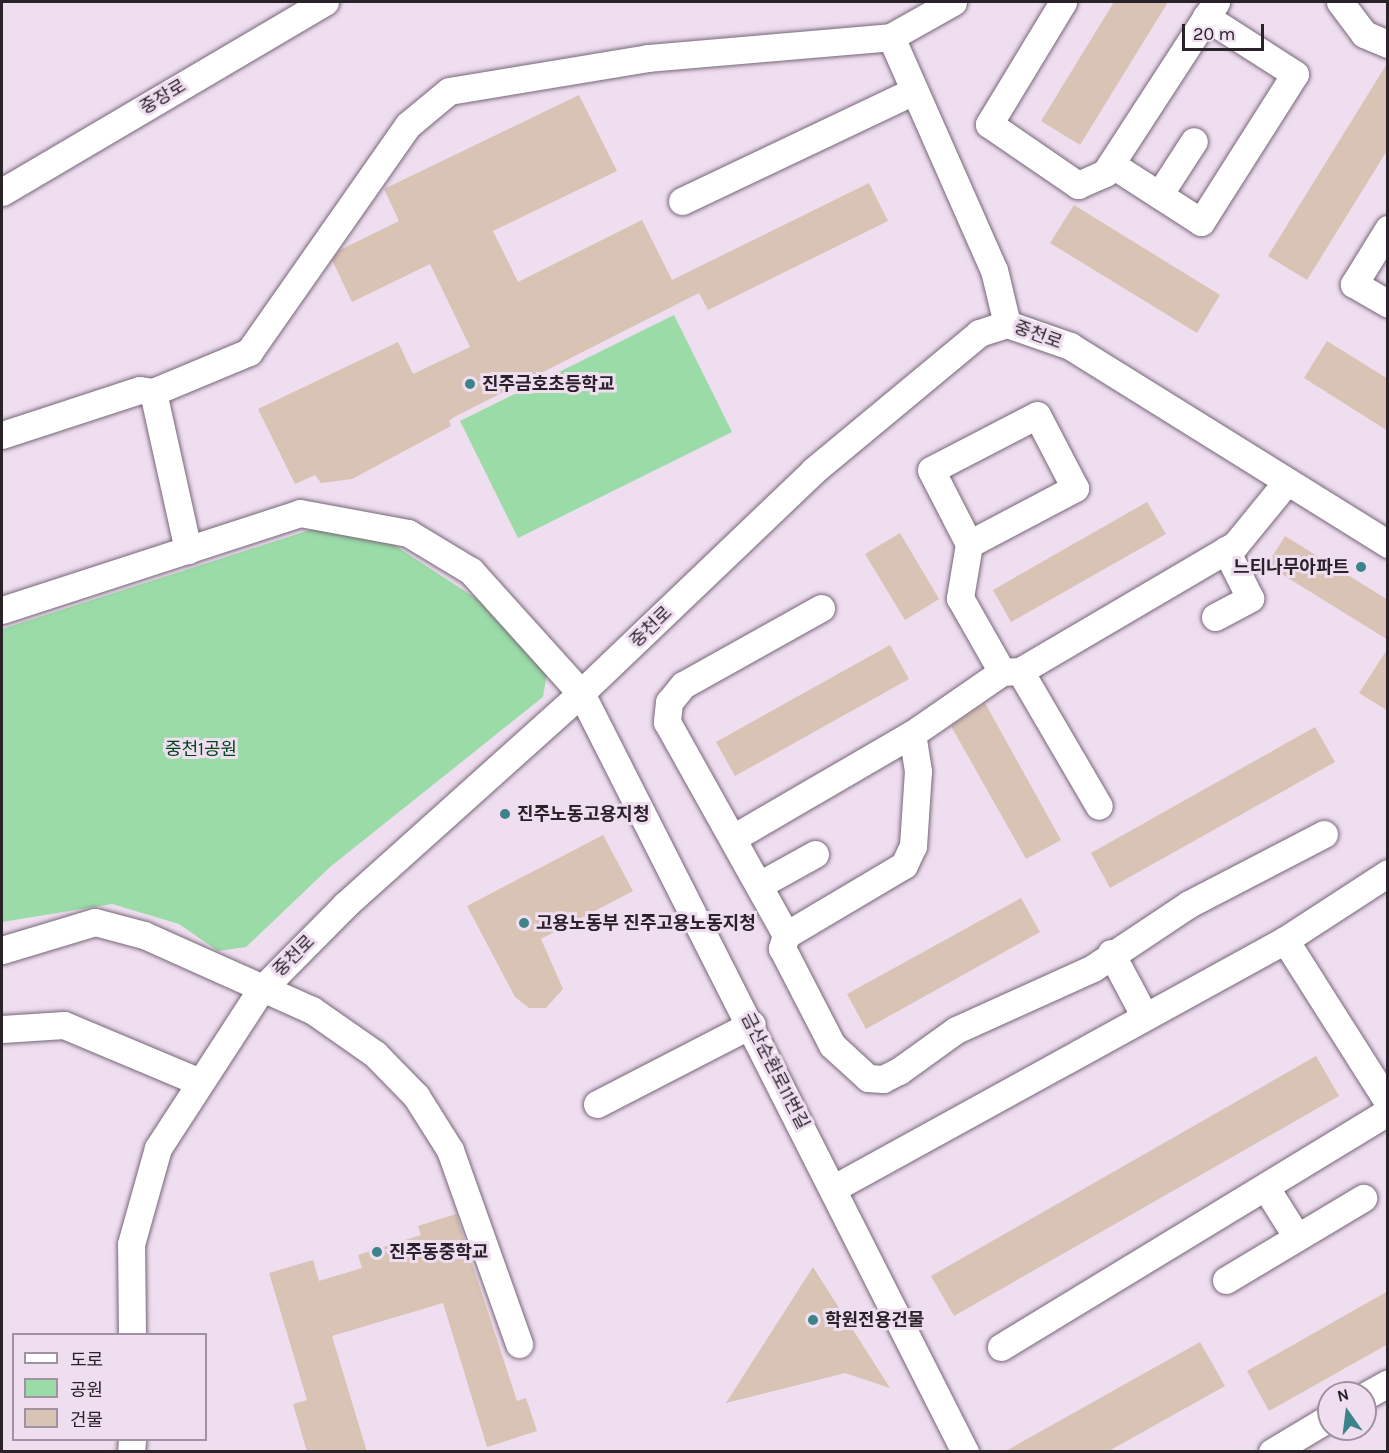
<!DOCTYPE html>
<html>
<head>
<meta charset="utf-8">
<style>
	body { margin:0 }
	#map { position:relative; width:1389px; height:1453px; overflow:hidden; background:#efddf0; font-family:Karla,"Noto Sans KR",sans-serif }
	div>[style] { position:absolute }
	.green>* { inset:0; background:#9adba8 }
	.building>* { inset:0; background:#d9c3b5 }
	.roads { filter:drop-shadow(0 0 2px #766777) drop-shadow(0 0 2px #766777) }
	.minor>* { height:27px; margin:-13.5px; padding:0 13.5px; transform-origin:13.5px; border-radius:13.5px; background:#fff }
	.dots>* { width:16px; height:16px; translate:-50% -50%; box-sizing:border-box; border:3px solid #efddf0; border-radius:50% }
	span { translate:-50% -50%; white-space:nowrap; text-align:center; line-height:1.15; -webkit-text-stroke:6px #efddf0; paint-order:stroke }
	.street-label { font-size:18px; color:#292229 }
	.poi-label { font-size:18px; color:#292229; font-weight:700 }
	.left { translate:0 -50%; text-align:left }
	.right { translate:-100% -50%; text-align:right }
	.park-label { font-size:18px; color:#00451c }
	.frame { position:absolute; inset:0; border:3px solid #292229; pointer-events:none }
	.legend { position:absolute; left:12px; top:1333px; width:195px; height:108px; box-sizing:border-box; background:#efddf0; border:2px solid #a092a0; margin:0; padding:8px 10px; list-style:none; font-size:18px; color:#292229 }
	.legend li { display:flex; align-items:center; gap:12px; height:30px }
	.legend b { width:30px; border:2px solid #a092a0 }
	.north { position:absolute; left:1317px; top:1381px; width:60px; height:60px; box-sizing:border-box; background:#efddf0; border:2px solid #a092a0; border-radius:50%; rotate:346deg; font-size:16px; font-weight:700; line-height:24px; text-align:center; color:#292229 }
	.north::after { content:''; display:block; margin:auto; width:21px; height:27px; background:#3c838a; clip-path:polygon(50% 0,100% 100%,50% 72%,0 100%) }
	.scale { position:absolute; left:1182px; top:24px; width:82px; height:27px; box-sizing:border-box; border:3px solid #292229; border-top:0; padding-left:8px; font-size:18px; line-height:21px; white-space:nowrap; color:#292229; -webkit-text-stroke:4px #efddf0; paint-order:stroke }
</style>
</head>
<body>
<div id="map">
	<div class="green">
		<div style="clip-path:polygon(674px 315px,732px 432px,518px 538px,460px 421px)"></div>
		<div style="clip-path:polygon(313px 529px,394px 545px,477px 599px,547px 673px,543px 697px,330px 867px,246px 947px,218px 951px,179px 924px,112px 904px,2px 922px,2px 629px)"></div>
	</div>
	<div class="building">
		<div style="clip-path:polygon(1114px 2px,1168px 2px,1080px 145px,1041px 121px)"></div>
		<div style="clip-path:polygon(1388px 62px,1388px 149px,1307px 280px,1268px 256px)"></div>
		<div style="clip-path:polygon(579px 95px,617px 171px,493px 231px,518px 282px,642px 220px,672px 280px,869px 183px,888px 221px,708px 310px,699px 293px,456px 416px,449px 421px,451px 426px,352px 479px,321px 483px,315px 475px,295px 484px,258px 409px,398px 342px,413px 374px,470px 347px,430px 264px,352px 302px,332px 260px,340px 250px,399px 221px,384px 189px)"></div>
		<div style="clip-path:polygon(1074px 205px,1220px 295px,1197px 333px,1050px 243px)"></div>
		<div style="clip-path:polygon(1327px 341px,1388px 379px,1388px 431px,1304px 378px)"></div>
		<div style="clip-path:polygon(1147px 502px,1166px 534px,1011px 622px,993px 590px)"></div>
		<div style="clip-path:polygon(900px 533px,939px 599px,905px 620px,865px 554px)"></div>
		<div style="clip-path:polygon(1285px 536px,1388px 600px,1388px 640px,1267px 565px)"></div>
		<div style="clip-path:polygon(890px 645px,909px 679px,735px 776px,716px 742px)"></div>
		<div style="clip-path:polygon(1388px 648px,1388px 711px,1359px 693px)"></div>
		<div style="clip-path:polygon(985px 703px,1061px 840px,1026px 859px,951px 726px)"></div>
		<div style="clip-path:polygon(1315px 727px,1335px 762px,1110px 888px,1091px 853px)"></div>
		<div style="clip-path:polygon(603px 835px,633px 891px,541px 939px,563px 989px,546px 1008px,529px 1008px,515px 997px,467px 906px)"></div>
		<div style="clip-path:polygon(1021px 898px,1040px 932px,866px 1029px,847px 994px)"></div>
		<div style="clip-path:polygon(1316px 1056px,1339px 1096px,954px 1316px,931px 1276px)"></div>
		<div style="clip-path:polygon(456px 1214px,517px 1401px,526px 1398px,537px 1431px,487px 1447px,443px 1303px,332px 1336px,367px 1452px,307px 1452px,293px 1404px,307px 1400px,269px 1273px,313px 1260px,319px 1281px,362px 1268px,358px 1255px,421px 1235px,418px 1226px)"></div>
		<div style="clip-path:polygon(813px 1267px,890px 1388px,845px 1373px,726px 1403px)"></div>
		<div style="clip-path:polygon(1388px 1291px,1388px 1344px,1269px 1411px,1247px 1371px)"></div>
		<div style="clip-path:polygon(1200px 1342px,1225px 1386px,1107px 1452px,1004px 1452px)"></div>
	</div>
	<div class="roads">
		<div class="minor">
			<div style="left:953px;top:2px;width:71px;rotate:150.6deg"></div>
			<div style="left:891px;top:37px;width:255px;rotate:66.2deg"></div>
			<div style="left:994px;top:270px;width:56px;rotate:76.5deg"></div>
			<div style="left:1063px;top:2px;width:143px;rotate:121.2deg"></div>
			<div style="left:989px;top:124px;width:108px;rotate:34.4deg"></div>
			<div style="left:1078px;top:185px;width:30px;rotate:-24deg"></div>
			<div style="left:1105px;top:173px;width:204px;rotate:-57deg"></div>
			<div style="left:1340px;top:2px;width:40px;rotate:53deg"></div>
			<div style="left:1364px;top:34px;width:26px;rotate:23deg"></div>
			<div style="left:1111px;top:164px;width:107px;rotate:32.8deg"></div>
			<div style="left:1201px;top:222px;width:175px;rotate:-57.6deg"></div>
			<div style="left:1295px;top:74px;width:106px;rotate:-147.4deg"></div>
			<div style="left:2px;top:192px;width:375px;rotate:-30.5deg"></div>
			<div style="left:1159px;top:195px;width:64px;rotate:-57.1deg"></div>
			<div style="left:682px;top:201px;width:257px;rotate:-25.4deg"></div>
			<div style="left:1388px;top:229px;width:65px;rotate:121.7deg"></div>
			<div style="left:1354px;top:284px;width:39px;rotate:30deg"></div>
			<div style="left:153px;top:392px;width:162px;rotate:77.5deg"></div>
			<div style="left:2px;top:435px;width:145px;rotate:-18.1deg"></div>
			<div style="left:140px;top:390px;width:13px;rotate:9deg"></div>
			<div style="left:153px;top:392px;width:104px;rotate:-22.6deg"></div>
			<div style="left:249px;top:352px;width:277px;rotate:-55deg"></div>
			<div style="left:408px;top:125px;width:53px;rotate:-39.7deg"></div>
			<div style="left:449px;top:91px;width:202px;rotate:-9.4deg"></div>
			<div style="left:648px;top:58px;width:244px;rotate:-4.9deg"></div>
			<div style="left:969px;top:544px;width:120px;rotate:-27.8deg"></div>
			<div style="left:1075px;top:488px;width:82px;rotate:-117.5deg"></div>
			<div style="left:1037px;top:415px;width:119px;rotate:152.6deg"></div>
			<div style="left:931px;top:470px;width:83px;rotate:62.8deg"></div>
			<div style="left:969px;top:544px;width:55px;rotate:99.5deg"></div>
			<div style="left:960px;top:598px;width:85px;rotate:60.4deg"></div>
			<div style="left:821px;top:608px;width:158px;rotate:150.8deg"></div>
			<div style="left:683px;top:685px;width:22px;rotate:129deg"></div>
			<div style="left:669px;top:702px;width:20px;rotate:96deg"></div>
			<div style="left:667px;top:722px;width:244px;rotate:60.8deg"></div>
			<div style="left:786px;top:935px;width:14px;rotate:107deg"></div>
			<div style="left:782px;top:948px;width:109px;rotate:62.7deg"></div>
			<div style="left:832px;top:1045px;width:49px;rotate:42.5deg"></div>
			<div style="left:868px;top:1078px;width:15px;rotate:4deg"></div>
			<div style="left:883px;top:1079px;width:18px;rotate:-27deg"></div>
			<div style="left:899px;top:1071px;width:70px;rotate:-35.7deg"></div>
			<div style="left:956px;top:1030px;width:150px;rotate:-24.3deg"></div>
			<div style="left:1093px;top:968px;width:115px;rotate:-33.7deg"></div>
			<div style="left:1189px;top:904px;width:152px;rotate:-27.4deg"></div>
			<div style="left:2px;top:610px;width:313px;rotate:-18deg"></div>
			<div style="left:300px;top:513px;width:110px;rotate:10.5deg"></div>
			<div style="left:408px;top:533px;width:74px;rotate:31.1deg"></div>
			<div style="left:471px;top:571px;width:164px;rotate:48deg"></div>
			<div style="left:581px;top:693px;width:851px;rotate:63.16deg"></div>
			<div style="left:1215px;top:617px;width:40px;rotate:-28deg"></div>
			<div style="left:1250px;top:598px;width:54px;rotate:-116.6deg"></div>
			<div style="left:1020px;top:671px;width:156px;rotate:59.7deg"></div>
			<div style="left:733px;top:838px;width:207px;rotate:-30.2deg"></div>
			<div style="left:912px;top:734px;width:109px;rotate:-34.6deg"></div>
			<div style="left:1002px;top:672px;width:18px;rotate:-3deg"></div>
			<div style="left:1020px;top:671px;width:249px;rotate:-30.4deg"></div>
			<div style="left:1235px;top:545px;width:79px;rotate:-50.7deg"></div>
			<div style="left:759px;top:885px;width:64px;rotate:-29deg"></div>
			<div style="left:786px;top:935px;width:137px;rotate:-30.7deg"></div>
			<div style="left:904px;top:865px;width:21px;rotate:-65deg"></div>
			<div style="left:913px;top:846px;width:75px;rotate:-86.2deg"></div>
			<div style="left:918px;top:771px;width:37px;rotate:-99deg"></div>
			<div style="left:1285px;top:940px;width:192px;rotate:57.6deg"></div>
			<div style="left:2px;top:950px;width:97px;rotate:-16.8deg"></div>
			<div style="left:95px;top:922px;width:51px;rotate:14.9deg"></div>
			<div style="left:144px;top:935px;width:184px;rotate:24.1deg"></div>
			<div style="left:312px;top:1010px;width:77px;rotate:34.9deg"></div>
			<div style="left:375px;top:1054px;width:59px;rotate:45.7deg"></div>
			<div style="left:416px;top:1096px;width:64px;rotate:57.8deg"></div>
			<div style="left:450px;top:1150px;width:206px;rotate:70.4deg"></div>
			<div style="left:1111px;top:953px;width:72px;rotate:62deg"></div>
			<div style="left:2px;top:1029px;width:62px;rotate:-3.7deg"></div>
			<div style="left:64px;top:1025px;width:144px;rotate:22.8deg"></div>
			<div style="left:597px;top:1104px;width:174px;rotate:-27.3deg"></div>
			<div style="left:834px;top:1188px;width:515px;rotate:-28.81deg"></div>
			<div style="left:1285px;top:940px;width:123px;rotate:-33deg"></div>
			<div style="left:1266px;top:1188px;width:58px;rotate:57.7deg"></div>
			<div style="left:1226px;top:1280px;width:160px;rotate:-30.9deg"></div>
			<div style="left:132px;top:1334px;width:90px;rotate:-90.6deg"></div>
			<div style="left:131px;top:1244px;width:100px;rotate:-74.3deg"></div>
			<div style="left:158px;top:1148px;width:187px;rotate:-57deg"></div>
			<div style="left:260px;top:991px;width:121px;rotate:-45.3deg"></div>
			<div style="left:345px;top:905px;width:317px;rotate:-41.9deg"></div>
			<div style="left:581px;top:693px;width:321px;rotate:-43.7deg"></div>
			<div style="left:813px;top:471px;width:216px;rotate:-39.7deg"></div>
			<div style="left:979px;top:333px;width:29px;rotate:-18deg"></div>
			<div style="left:1007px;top:324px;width:67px;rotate:19.2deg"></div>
			<div style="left:1070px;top:346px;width:375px;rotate:31.9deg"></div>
			<div style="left:1001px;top:1347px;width:453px;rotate:-31.3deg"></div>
			<div style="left:1365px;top:1396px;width:26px;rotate:-29deg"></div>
			<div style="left:131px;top:1452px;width:12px;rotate:-85deg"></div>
			<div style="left:1272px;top:1452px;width:66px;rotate:-30.8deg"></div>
		</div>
	</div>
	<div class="dots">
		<div style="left:470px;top:384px;background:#3c838a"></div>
		<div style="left:1361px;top:567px;background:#3c838a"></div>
		<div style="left:505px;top:814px;background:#3c838a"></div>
		<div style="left:524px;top:923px;background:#3c838a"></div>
		<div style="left:377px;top:1252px;background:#3c838a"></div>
		<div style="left:813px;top:1320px;background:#3c838a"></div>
	</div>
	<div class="street-label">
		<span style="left:163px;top:97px;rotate:-31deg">중장로</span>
		<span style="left:1038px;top:335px;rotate:20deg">중천로</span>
		<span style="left:651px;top:627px;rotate:-44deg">중천로</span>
		<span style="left:294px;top:956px;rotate:-45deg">중천로</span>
		<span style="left:775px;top:1071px;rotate:63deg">금산순환로11번길</span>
	</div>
	<div class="poi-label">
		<span class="left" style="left:482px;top:384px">진주금호초등학교</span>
		<span class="right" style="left:1349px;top:567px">느티나무아파트</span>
		<span class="left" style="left:517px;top:814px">진주노동고용지청</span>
		<span class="left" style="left:536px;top:923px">고용노동부 진주고용노동지청</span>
		<span class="left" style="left:389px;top:1252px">진주동중학교</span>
		<span class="left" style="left:825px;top:1320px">학원전용건물</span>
	</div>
	<div class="park-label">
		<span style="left:201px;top:749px">중천1공원</span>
	</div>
	<div class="frame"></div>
	<ul class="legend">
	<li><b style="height:8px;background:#fff"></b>도로</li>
	<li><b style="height:16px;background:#9adba8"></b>공원</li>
	<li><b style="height:16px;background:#d9c3b5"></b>건물</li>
	</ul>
	<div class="north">N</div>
	<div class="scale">20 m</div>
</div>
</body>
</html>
